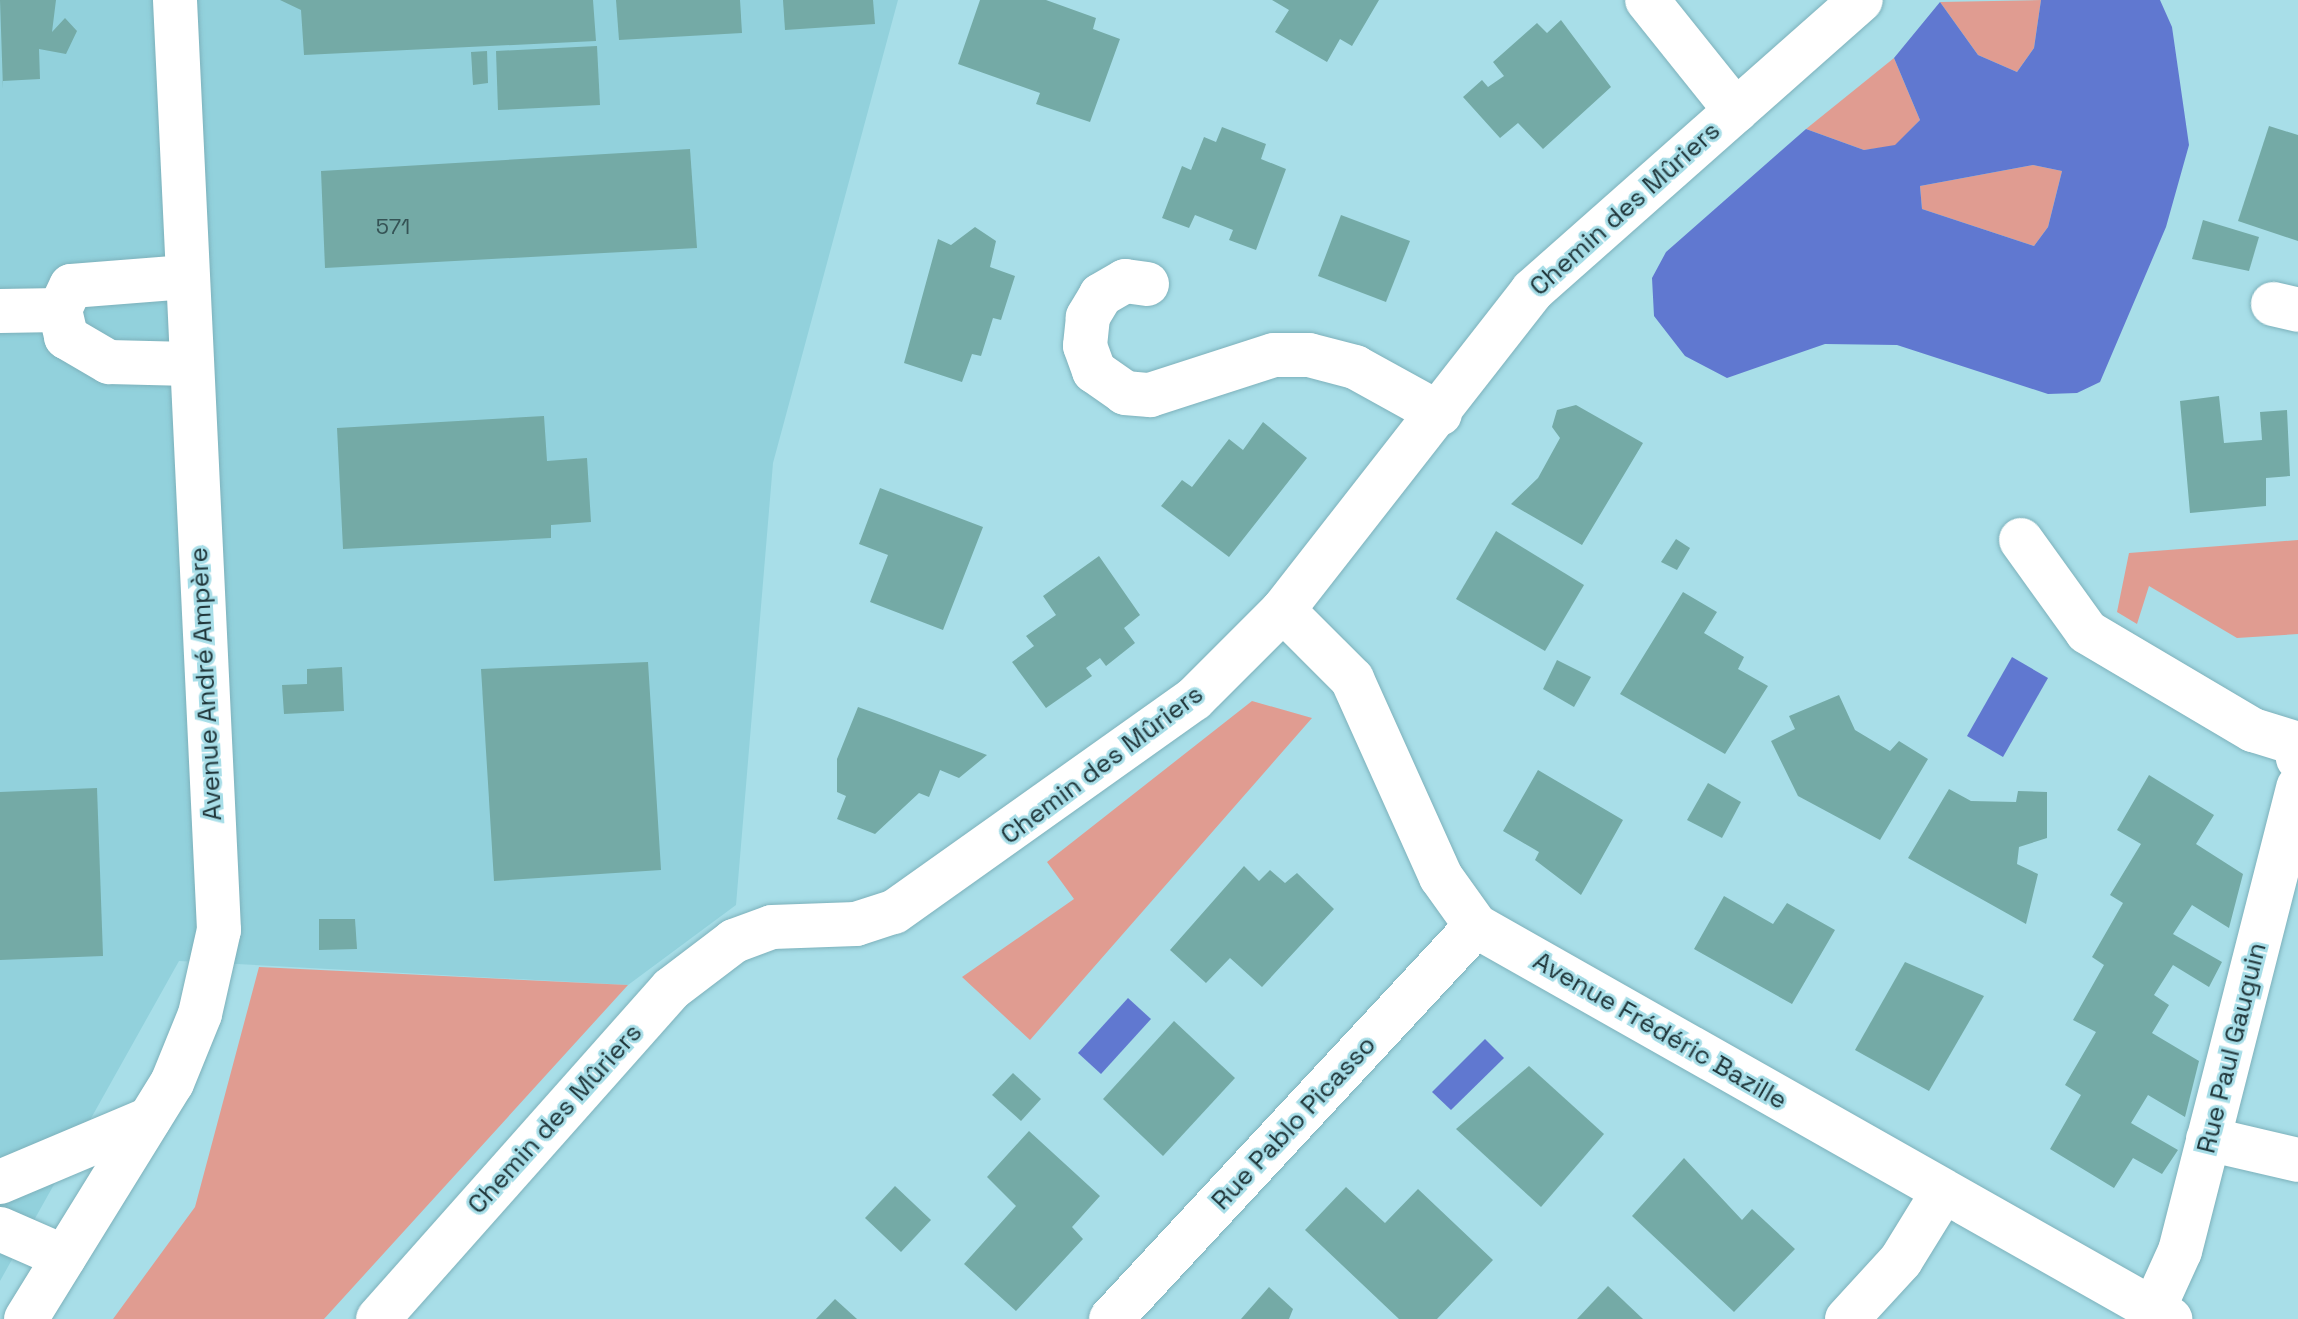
<!DOCTYPE html>
<html>
<head>
<meta charset="utf-8">
<style>
	body { margin:0 }
	#map { position:relative; width:2298px; height:1319px; overflow:hidden; background:#a8dee8; font-family:"Space Grotesk",sans-serif }
	div>[style] { position:absolute }
	.built>* { inset:0; background:#92d1dc }
	.green>* { inset:0; background:#e09c91 }
	.water>* { inset:0; background:#6078d0 }
	.building>* { inset:0; background:#74aaa6 }
	.roads { filter:drop-shadow(0 0 2px #7db1bb) drop-shadow(0 0 2px #7db1bb) }
	.minor>* { height:44px; margin:-22px; padding:0 22px; transform-origin:22px; border-radius:22px; background:#fff }
	span { translate:-50% -50%; white-space:nowrap; text-align:center; line-height:1.15; -webkit-text-stroke:6px #a8dee8; paint-order:stroke }
	.number-label { font-size:22px; color:#355355 }
	.number-label span { -webkit-text-stroke-width:0 }
	.street-label { font-size:26px; color:#20363a }
</style>
</head>
<body>
<div id="map">
	<div class="built">
		<div style="clip-path:polygon(0 0,898px 0,773px 463px,736px 905px,628px 985px,179px 961px,0 1281px)"></div>
	</div>
	<div class="green">
		<div style="clip-path:polygon(2041px 0,2034px 48px,2017px 72px,1978px 55px,1940px 2px)"></div>
		<div style="clip-path:polygon(1894px 58px,1920px 120px,1895px 146px,1864px 150px,1806px 129px)"></div>
		<div style="clip-path:polygon(2033px 165px,2062px 171px,2048px 227px,2034px 246px,1922px 209px,1920px 186px)"></div>
		<div style="clip-path:polygon(2298px 540px,2298px 634px,2237px 638px,2149px 586px,2137px 624px,2117px 612px,2129px 553px)"></div>
		<div style="clip-path:polygon(1252px 701px,1312px 718px,1030px 1040px,962px 977px,1074px 899px,1047px 862px)"></div>
		<div style="clip-path:polygon(259px 967px,628px 985px,324px 1319px,113px 1319px,195px 1207px)"></div>
	</div>
	<div class="water">
		<div style="clip-path:polygon(evenodd,2041px 0,2160px 0,2172px 27px,2189px 145px,2166px 227px,2100px 382px,2077px 393px,2048px 394px,1897px 345px,1825px 344px,1727px 378px,1685px 356px,1654px 316px,1652px 278px,1666px 252px,1806px 129px,1864px 150px,1895px 145px,1920px 120px,1894px 58px,1940px 2px,1978px 55px,2017px 72px,2034px 48px,2041px 0,2033px 165px,2062px 171px,2048px 227px,2034px 246px,1922px 209px,1920px 186px,2033px 165px)"></div>
		<div style="clip-path:polygon(2012px 657px,2048px 678px,2003px 757px,1967px 736px)"></div>
		<div style="clip-path:polygon(1128px 998px,1151px 1019px,1101px 1074px,1078px 1053px)"></div>
		<div style="clip-path:polygon(1485px 1039px,1504px 1058px,1451px 1110px,1432px 1092px)"></div>
	</div>
	<div class="building">
		<div style="clip-path:polygon(0 0,56px 0,52px 32px,65px 18px,77px 31px,66px 54px,39px 49px,40px 79px,3px 81px,3px 89px)"></div>
		<div style="clip-path:polygon(280px 0,593px 0,596px 41px,304px 55px,301px 10px)"></div>
		<div style="clip-path:polygon(616px 0,740px 0,742px 33px,619px 40px)"></div>
		<div style="clip-path:polygon(783px 0,873px 0,875px 24px,785px 30px)"></div>
		<div style="clip-path:polygon(980px 0,1046px 0,1096px 18px,1093px 29px,1120px 39px,1090px 122px,1036px 104px,1040px 93px,958px 64px)"></div>
		<div style="clip-path:polygon(1272px 0,1379px 0,1352px 46px,1340px 39px,1327px 62px,1275px 32px,1289px 10px)"></div>
		<div style="clip-path:polygon(1561px 20px,1611px 87px,1543px 149px,1518px 123px,1500px 138px,1463px 97px,1482px 80px,1488px 87px,1504px 76px,1493px 62px,1537px 23px,1547px 33px)"></div>
		<div style="clip-path:polygon(597px 46px,600px 105px,498px 110px,496px 51px)"></div>
		<div style="clip-path:polygon(487px 51px,488px 83px,473px 85px,471px 52px)"></div>
		<div style="clip-path:polygon(2269px 126px,2298px 135px,2298px 241px,2238px 221px)"></div>
		<div style="clip-path:polygon(1222px 127px,1266px 144px,1261px 159px,1286px 169px,1256px 250px,1229px 240px,1233px 230px,1195px 215px,1189px 228px,1162px 218px,1182px 166px,1191px 170px,1204px 137px,1216px 142px)"></div>
		<div style="clip-path:polygon(690px 149px,697px 248px,325px 268px,321px 171px)"></div>
		<div style="clip-path:polygon(1341px 215px,1410px 241px,1386px 302px,1318px 276px)"></div>
		<div style="clip-path:polygon(2203px 220px,2259px 237px,2249px 271px,2192px 259px)"></div>
		<div style="clip-path:polygon(975px 227px,996px 241px,990px 267px,1015px 276px,1001px 320px,993px 318px,981px 356px,972px 354px,962px 382px,904px 363px,938px 239px,951px 245px)"></div>
		<div style="clip-path:polygon(2219px 396px,2224px 443px,2262px 440px,2260px 412px,2287px 410px,2290px 476px,2266px 478px,2266px 506px,2190px 513px,2180px 401px)"></div>
		<div style="clip-path:polygon(1576px 405px,1643px 443px,1582px 545px,1511px 504px,1538px 478px,1560px 438px,1552px 427px,1557px 410px)"></div>
		<div style="clip-path:polygon(544px 416px,547px 461px,587px 458px,591px 522px,551px 525px,551px 538px,343px 549px,337px 428px)"></div>
		<div style="clip-path:polygon(1263px 422px,1307px 458px,1229px 557px,1161px 506px,1182px 480px,1192px 487px,1229px 439px,1243px 450px)"></div>
		<div style="clip-path:polygon(880px 488px,983px 527px,943px 630px,870px 602px,888px 555px,859px 544px)"></div>
		<div style="clip-path:polygon(1496px 531px,1584px 585px,1545px 651px,1456px 599px)"></div>
		<div style="clip-path:polygon(1676px 539px,1690px 548px,1677px 570px,1661px 562px)"></div>
		<div style="clip-path:polygon(1099px 556px,1140px 615px,1124px 628px,1135px 643px,1106px 666px,1100px 658px,1086px 668px,1092px 676px,1046px 708px,1012px 662px,1034px 646px,1026px 636px,1056px 615px,1043px 596px)"></div>
		<div style="clip-path:polygon(1683px 592px,1717px 612px,1704px 633px,1744px 657px,1738px 669px,1768px 686px,1725px 754px,1620px 694px)"></div>
		<div style="clip-path:polygon(1557px 660px,1591px 677px,1574px 707px,1543px 689px)"></div>
		<div style="clip-path:polygon(648px 662px,661px 870px,494px 881px,481px 669px)"></div>
		<div style="clip-path:polygon(342px 667px,344px 711px,284px 714px,282px 685px,307px 684px,307px 669px)"></div>
		<div style="clip-path:polygon(1839px 695px,1855px 730px,1890px 751px,1899px 741px,1928px 759px,1880px 840px,1798px 796px,1771px 741px,1795px 729px,1789px 716px)"></div>
		<div style="clip-path:polygon(858px 707px,889px 718px,987px 755px,959px 778px,940px 770px,929px 797px,919px 793px,875px 834px,837px 819px,846px 796px,837px 792px,837px 759px)"></div>
		<div style="clip-path:polygon(1538px 770px,1623px 820px,1581px 895px,1535px 860px,1539px 852px,1503px 831px)"></div>
		<div style="clip-path:polygon(2149px 775px,2214px 815px,2196px 844px,2243px 874px,2229px 928px,2192px 905px,2173px 934px,2222px 962px,2209px 987px,2173px 965px,2154px 995px,2169px 1005px,2152px 1033px,2199px 1061px,2185px 1117px,2148px 1095px,2131px 1123px,2178px 1150px,2162px 1174px,2133px 1158px,2114px 1188px,2050px 1149px,2081px 1095px,2065px 1085px,2096px 1032px,2073px 1020px,2104px 965px,2092px 957px,2123px 903px,2110px 895px,2141px 844px,2117px 830px)"></div>
		<div style="clip-path:polygon(1708px 783px,1741px 802px,1722px 838px,1687px 820px)"></div>
		<div style="clip-path:polygon(97px 788px,103px 956px,0 960px,0 792px)"></div>
		<div style="clip-path:polygon(1949px 789px,1971px 801px,2016px 802px,2018px 791px,2047px 792px,2047px 838px,2019px 847px,2017px 864px,2038px 874px,2026px 924px,1908px 858px)"></div>
		<div style="clip-path:polygon(1244px 866px,1259px 881px,1270px 870px,1285px 883px,1297px 873px,1334px 909px,1262px 987px,1230px 958px,1206px 983px,1170px 950px)"></div>
		<div style="clip-path:polygon(1724px 896px,1773px 924px,1787px 903px,1835px 930px,1792px 1004px,1694px 949px)"></div>
		<div style="clip-path:polygon(319px 919px,355px 919px,357px 949px,319px 950px)"></div>
		<div style="clip-path:polygon(1905px 962px,1984px 996px,1929px 1091px,1855px 1050px)"></div>
		<div style="clip-path:polygon(1174px 1021px,1235px 1078px,1163px 1156px,1103px 1099px)"></div>
		<div style="clip-path:polygon(1529px 1066px,1604px 1134px,1541px 1207px,1456px 1129px)"></div>
		<div style="clip-path:polygon(1013px 1073px,1041px 1099px,1021px 1121px,992px 1095px)"></div>
		<div style="clip-path:polygon(1029px 1131px,1100px 1196px,1072px 1227px,1083px 1239px,1016px 1311px,964px 1264px,1016px 1206px,987px 1177px)"></div>
		<div style="clip-path:polygon(1684px 1158px,1742px 1220px,1752px 1209px,1795px 1249px,1734px 1312px,1632px 1216px)"></div>
		<div style="clip-path:polygon(895px 1186px,931px 1220px,901px 1252px,865px 1218px)"></div>
		<div style="clip-path:polygon(1346px 1187px,1385px 1223px,1418px 1189px,1493px 1260px,1437px 1319px,1399px 1319px,1305px 1230px)"></div>
		<div style="clip-path:polygon(1608px 1286px,1643px 1319px,1577px 1319px)"></div>
		<div style="clip-path:polygon(1269px 1287px,1293px 1309px,1289px 1319px,1241px 1319px)"></div>
		<div style="clip-path:polygon(835px 1299px,857px 1319px,816px 1319px)"></div>
	</div>
	<div class="roads">
		<div class="minor">
			<div style="left:1647px;top:0;width:142px;rotate:51.3deg"></div>
			<div style="left:186px;top:277px;width:115px;rotate:175.5deg"></div>
			<div style="left:71px;top:286px;width:26px;rotate:115deg"></div>
			<div style="left:60px;top:310px;width:28px;rotate:77deg"></div>
			<div style="left:66px;top:337px;width:50px;rotate:30.2deg"></div>
			<div style="left:109px;top:362px;width:80px;rotate:1.4deg"></div>
			<div style="left:1147px;top:284px;width:22px;rotate:-172deg"></div>
			<div style="left:1125px;top:281px;width:28px;rotate:150deg"></div>
			<div style="left:1101px;top:295px;width:26px;rotate:121deg"></div>
			<div style="left:1088px;top:317px;width:29px;rotate:96deg"></div>
			<div style="left:1085px;top:346px;width:27px;rotate:70deg"></div>
			<div style="left:1094px;top:371px;width:38px;rotate:35deg"></div>
			<div style="left:1125px;top:393px;width:25px;rotate:5deg"></div>
			<div style="left:1150px;top:395px;width:130px;rotate:-17.9deg"></div>
			<div style="left:1274px;top:355px;width:35px"></div>
			<div style="left:1309px;top:355px;width:48px;rotate:14.6deg"></div>
			<div style="left:1355px;top:367px;width:97px;rotate:28.9deg"></div>
			<div style="left:2273px;top:304px;width:26px;rotate:13deg"></div>
			<div style="left:0;top:311px;width:60px;rotate:-1deg"></div>
			<div style="left:2021px;top:540px;width:113px;rotate:54.3deg"></div>
			<div style="left:2087px;top:632px;width:193px;rotate:30.6deg"></div>
			<div style="left:2253px;top:730px;width:44px;rotate:17.2deg"></div>
			<div style="left:2295px;top:743px;width:16px;rotate:79deg"></div>
			<div style="left:1283px;top:610px;width:98px;rotate:45deg"></div>
			<div style="left:1352px;top:679px;width:217px;rotate:65.8deg"></div>
			<div style="left:1441px;top:877px;width:60px;rotate:54.5deg"></div>
			<div style="left:1476px;top:926px;width:798px;rotate:29.52deg"></div>
			<div style="left:2208px;top:1139px;width:92px;rotate:13.1deg"></div>
			<div style="left:0;top:1182px;width:162px;rotate:-22.9deg"></div>
			<div style="left:0;top:1229px;width:70px;rotate:23.6deg"></div>
			<div style="left:2155px;top:1306px;width:60px;rotate:-65.6deg"></div>
			<div style="left:2180px;top:1251px;width:479px;rotate:-75.7deg"></div>
			<div style="left:26px;top:1319px;width:278px;rotate:-58.3deg"></div>
			<div style="left:172px;top:1083px;width:74px;rotate:-67.9deg"></div>
			<div style="left:200px;top:1014px;width:86px;rotate:-77.3deg"></div>
			<div style="left:219px;top:930px;width:931px;rotate:-92.71deg"></div>
			<div style="left:378px;top:1319px;width:441px;rotate:-48.4deg"></div>
			<div style="left:671px;top:989px;width:79px;rotate:-37.3deg"></div>
			<div style="left:734px;top:941px;width:40px;rotate:-20.2deg"></div>
			<div style="left:772px;top:927px;width:84px;rotate:-2deg"></div>
			<div style="left:856px;top:924px;width:40px;rotate:-18deg"></div>
			<div style="left:894px;top:912px;width:368px;rotate:-35.4deg"></div>
			<div style="left:1194px;top:699px;width:126px;rotate:-45deg"></div>
			<div style="left:1283px;top:610px;width:405px;rotate:-52deg"></div>
			<div style="left:1532px;top:291px;width:439px;rotate:-41.5deg"></div>
			<div style="left:1111px;top:1319px;width:536px;rotate:-47.12deg"></div>
			<div style="left:1847px;top:1319px;width:80px;rotate:-47.5deg"></div>
			<div style="left:1901px;top:1260px;width:80px;rotate:-58.3deg"></div>
		</div>
	</div>
	<div class="number-label">
		<span style="left:393px;top:227px">571</span>
	</div>
	<div class="street-label">
		<span style="left:1625px;top:209px;rotate:-42deg">Chemin des Mûriers</span>
		<span style="left:206px;top:684px;rotate:-93deg">Avenue André Ampère</span>
		<span style="left:1102px;top:765px;rotate:-37deg">Chemin des Mûriers</span>
		<span style="left:1660px;top:1031px;rotate:30deg">Avenue Frédéric Bazille</span>
		<span style="left:2232px;top:1048px;rotate:-76deg">Rue Paul Gauguin</span>
		<span style="left:555px;top:1119px;rotate:-48deg">Chemin des Mûriers</span>
		<span style="left:1294px;top:1123px;rotate:-47deg">Rue Pablo Picasso</span>
	</div>
</div>
</body>
</html>
